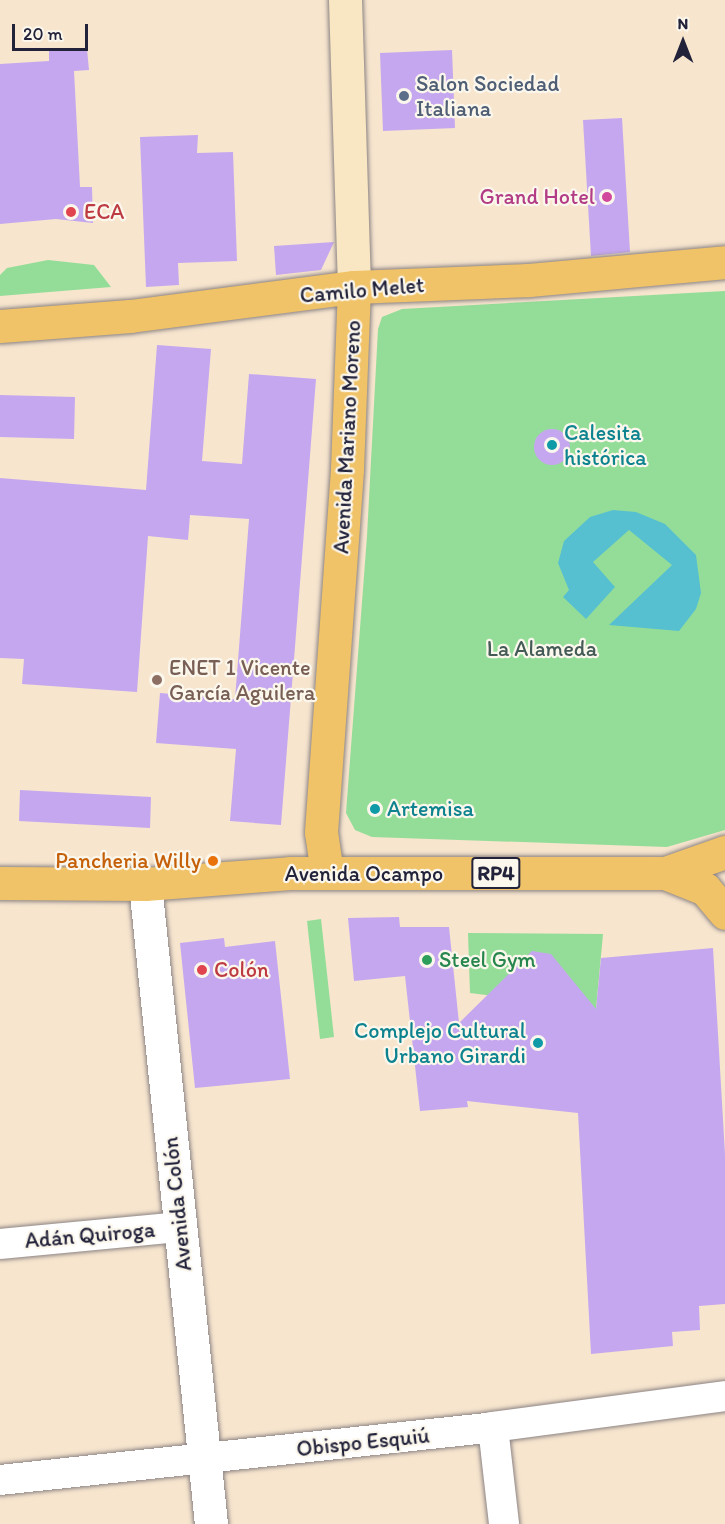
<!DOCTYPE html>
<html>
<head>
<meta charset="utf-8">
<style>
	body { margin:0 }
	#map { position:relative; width:725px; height:1524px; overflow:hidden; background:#f7e5ce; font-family:Itim,sans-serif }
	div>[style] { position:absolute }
	.green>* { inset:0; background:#94dd98 }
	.water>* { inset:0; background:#56c0d1 }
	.building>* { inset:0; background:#c5a7f0 }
	.round { border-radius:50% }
	.roads { filter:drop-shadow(0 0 2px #8c8484) drop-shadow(0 0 2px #8c8484) }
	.minor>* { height:30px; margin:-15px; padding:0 15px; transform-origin:15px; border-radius:15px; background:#fff }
	.tertiary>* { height:33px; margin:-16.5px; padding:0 16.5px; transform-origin:16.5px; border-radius:16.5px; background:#fff }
	.secondary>* { height:33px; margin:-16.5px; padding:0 16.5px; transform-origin:16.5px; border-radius:16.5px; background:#f9e7c3 }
	.primary>* { height:33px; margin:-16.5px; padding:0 16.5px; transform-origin:16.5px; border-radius:16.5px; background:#f1c369 }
	.dots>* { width:16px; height:16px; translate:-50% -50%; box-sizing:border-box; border:3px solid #fbf7ec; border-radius:50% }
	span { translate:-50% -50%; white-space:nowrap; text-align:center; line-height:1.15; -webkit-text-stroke:4.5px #fbf7ec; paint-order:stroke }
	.shield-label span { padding:2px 4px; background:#fbf7ec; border:2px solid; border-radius:4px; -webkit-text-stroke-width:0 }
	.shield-label { font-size:21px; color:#22223b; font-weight:700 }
	.service-label { font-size:22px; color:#4e5e75 }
	.left { translate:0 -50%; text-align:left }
	.hotel-label { font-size:22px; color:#b23c85 }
	.right { translate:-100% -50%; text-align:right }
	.health-label { font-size:22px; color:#be3a42 }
	.street-label { font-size:22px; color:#22223b }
	.culture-label { font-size:22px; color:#0d838f }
	.park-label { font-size:22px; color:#445a57 }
	.education-label { font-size:22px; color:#785e54 }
	.food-label { font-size:22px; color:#c56008 }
	.leisure-label { font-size:22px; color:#27864d }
	.north { position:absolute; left:653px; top:12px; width:60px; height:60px; -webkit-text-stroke:4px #fbf7ec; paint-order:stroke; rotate:0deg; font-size:16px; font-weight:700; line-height:24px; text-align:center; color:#22223b }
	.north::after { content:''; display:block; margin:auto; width:21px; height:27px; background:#22223b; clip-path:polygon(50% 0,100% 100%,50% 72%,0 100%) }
	.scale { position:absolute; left:12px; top:24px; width:76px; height:27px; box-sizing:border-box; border:3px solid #22223b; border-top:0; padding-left:8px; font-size:18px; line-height:21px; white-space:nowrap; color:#22223b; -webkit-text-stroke:4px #fbf7ec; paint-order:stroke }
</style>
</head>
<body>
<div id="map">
	<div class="green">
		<div style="clip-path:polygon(48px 260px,94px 265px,111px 287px,0 296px,0 275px,7px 268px)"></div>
		<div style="clip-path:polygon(725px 291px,725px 830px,667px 847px,372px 837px,355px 830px,346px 813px,367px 536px,378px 329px,382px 317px,402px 309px)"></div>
		<div style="clip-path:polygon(321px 919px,334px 1037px,320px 1039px,307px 921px)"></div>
		<div style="clip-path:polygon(468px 933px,603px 934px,596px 1009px,470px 993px)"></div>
	</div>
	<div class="water">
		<div style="clip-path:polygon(613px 510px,636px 512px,665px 524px,696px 555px,701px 593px,696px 609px,679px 631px,609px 625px,672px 565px,629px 530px,593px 562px,615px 587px,586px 619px,563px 597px,569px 590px,558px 563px,564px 541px,590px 517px)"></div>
	</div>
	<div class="building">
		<div style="clip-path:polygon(87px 49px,89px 70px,74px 71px,80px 187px,92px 187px,93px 223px,56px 219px,0 224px,0 64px,49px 61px,49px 51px)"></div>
		<div style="clip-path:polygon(452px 50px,455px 128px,383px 131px,380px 53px)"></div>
		<div style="clip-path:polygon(622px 118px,630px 252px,591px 256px,583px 120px)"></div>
		<div style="clip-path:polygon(198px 135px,197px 153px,233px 152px,237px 261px,178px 263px,179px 285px,146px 287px,140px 137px)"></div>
		<div style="clip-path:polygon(334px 242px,321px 270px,276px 275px,274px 246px)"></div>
		<div style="clip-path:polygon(157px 345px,211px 349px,202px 461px,242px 464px,249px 374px,316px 379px,281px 825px,230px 821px,236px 749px,156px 743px,160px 693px,235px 699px,249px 519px,190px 515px,188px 540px,148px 536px,137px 692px,22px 684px,24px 659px,0 658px,0 478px,146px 490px)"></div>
		<div style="clip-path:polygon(0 395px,75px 397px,74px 439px,0 437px)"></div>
		<div class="round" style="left:534px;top:429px;width:36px;height:36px"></div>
		<div style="clip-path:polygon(20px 790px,151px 797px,150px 828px,19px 821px)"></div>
		<div style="clip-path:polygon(399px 917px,400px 927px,449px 927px,459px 1023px,532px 951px,551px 954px,596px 1009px,601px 958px,713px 948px,725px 1154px,725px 1304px,699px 1306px,700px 1330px,672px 1332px,673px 1346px,591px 1354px,578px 1113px,467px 1101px,468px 1107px,420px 1111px,405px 976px,354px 981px,348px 918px)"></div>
		<div style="clip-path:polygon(224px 938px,225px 947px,275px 941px,290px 1079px,195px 1088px,180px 943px)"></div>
	</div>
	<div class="roads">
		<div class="minor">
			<div style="left:0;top:1244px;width:180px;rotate:-5.4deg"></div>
			<div style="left:493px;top:1427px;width:98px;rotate:83.5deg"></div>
			<div style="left:0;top:1480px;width:496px;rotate:-6.1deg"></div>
			<div style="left:493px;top:1427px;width:234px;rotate:-7.6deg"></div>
		</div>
		<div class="tertiary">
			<div style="left:145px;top:884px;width:643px;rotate:84.11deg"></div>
		</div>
		<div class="secondary">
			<div style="left:345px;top:0;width:287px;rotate:88.2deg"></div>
		</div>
		<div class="primary">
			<div style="left:0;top:326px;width:130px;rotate:-4.4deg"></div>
			<div style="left:130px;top:316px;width:226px;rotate:-7.4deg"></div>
			<div style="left:354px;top:287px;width:175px;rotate:-2.3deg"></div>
			<div style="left:529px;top:280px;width:197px;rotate:-5.2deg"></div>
			<div style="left:327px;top:873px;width:41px;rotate:-98.3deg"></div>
			<div style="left:321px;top:832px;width:364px;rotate:-85.9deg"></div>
			<div style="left:347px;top:469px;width:182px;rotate:-87.8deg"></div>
			<div style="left:665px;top:873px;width:43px;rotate:21.8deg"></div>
			<div style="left:705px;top:889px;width:31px;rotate:50deg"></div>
			<div style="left:0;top:883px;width:145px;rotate:0.4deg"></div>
			<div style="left:145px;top:884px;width:145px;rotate:-4.3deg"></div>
			<div style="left:290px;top:873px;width:375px"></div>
			<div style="left:665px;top:873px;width:64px;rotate:-19.3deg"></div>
		</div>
	</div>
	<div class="dots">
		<div style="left:404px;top:96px;background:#5c6f8a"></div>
		<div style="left:607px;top:197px;background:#d1479c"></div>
		<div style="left:71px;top:212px;background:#e0444e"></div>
		<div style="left:552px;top:445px;background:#0f9aa8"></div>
		<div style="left:157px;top:680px;background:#8d6e63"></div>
		<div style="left:375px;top:809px;background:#0f9aa8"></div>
		<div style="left:213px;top:861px;background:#e8710a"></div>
		<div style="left:427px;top:960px;background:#2e9e5b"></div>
		<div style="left:202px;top:970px;background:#e0444e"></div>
		<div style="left:538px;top:1043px;background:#0f9aa8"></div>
	</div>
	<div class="shield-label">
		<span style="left:496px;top:873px">RP4</span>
	</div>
	<div class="service-label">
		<span class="left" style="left:416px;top:96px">Salon Sociedad<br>Italiana</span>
	</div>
	<div class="hotel-label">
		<span class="right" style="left:595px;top:197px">Grand Hotel</span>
	</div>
	<div class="health-label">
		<span class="left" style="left:84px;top:212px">ECA</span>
		<span class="left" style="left:214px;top:970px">Colón</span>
	</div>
	<div class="street-label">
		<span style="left:362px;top:290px;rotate:-5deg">Camilo Melet</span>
		<span style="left:347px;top:437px;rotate:-87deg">Avenida Mariano Moreno</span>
		<span style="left:364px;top:874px">Avenida Ocampo</span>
		<span style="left:177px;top:1204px;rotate:-96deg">Avenida Colón</span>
		<span style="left:90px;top:1235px;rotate:-5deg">Adán Quiroga</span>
		<span style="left:363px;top:1442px;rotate:-6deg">Obispo Esquiú</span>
	</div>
	<div class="culture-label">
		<span class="left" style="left:564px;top:445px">Calesita<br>histórica</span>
		<span class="left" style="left:387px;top:809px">Artemisa</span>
		<span class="right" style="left:526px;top:1043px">Complejo Cultural<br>Urbano Girardi</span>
	</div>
	<div class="park-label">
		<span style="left:542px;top:649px">La Alameda</span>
	</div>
	<div class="education-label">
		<span class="left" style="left:169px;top:680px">ENET 1 Vicente<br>García Aguilera</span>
	</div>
	<div class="food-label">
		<span class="right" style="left:201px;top:861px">Pancheria Willy</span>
	</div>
	<div class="leisure-label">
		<span class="left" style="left:439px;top:960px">Steel Gym</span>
	</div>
	<div class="north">N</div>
	<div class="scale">20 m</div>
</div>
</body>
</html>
